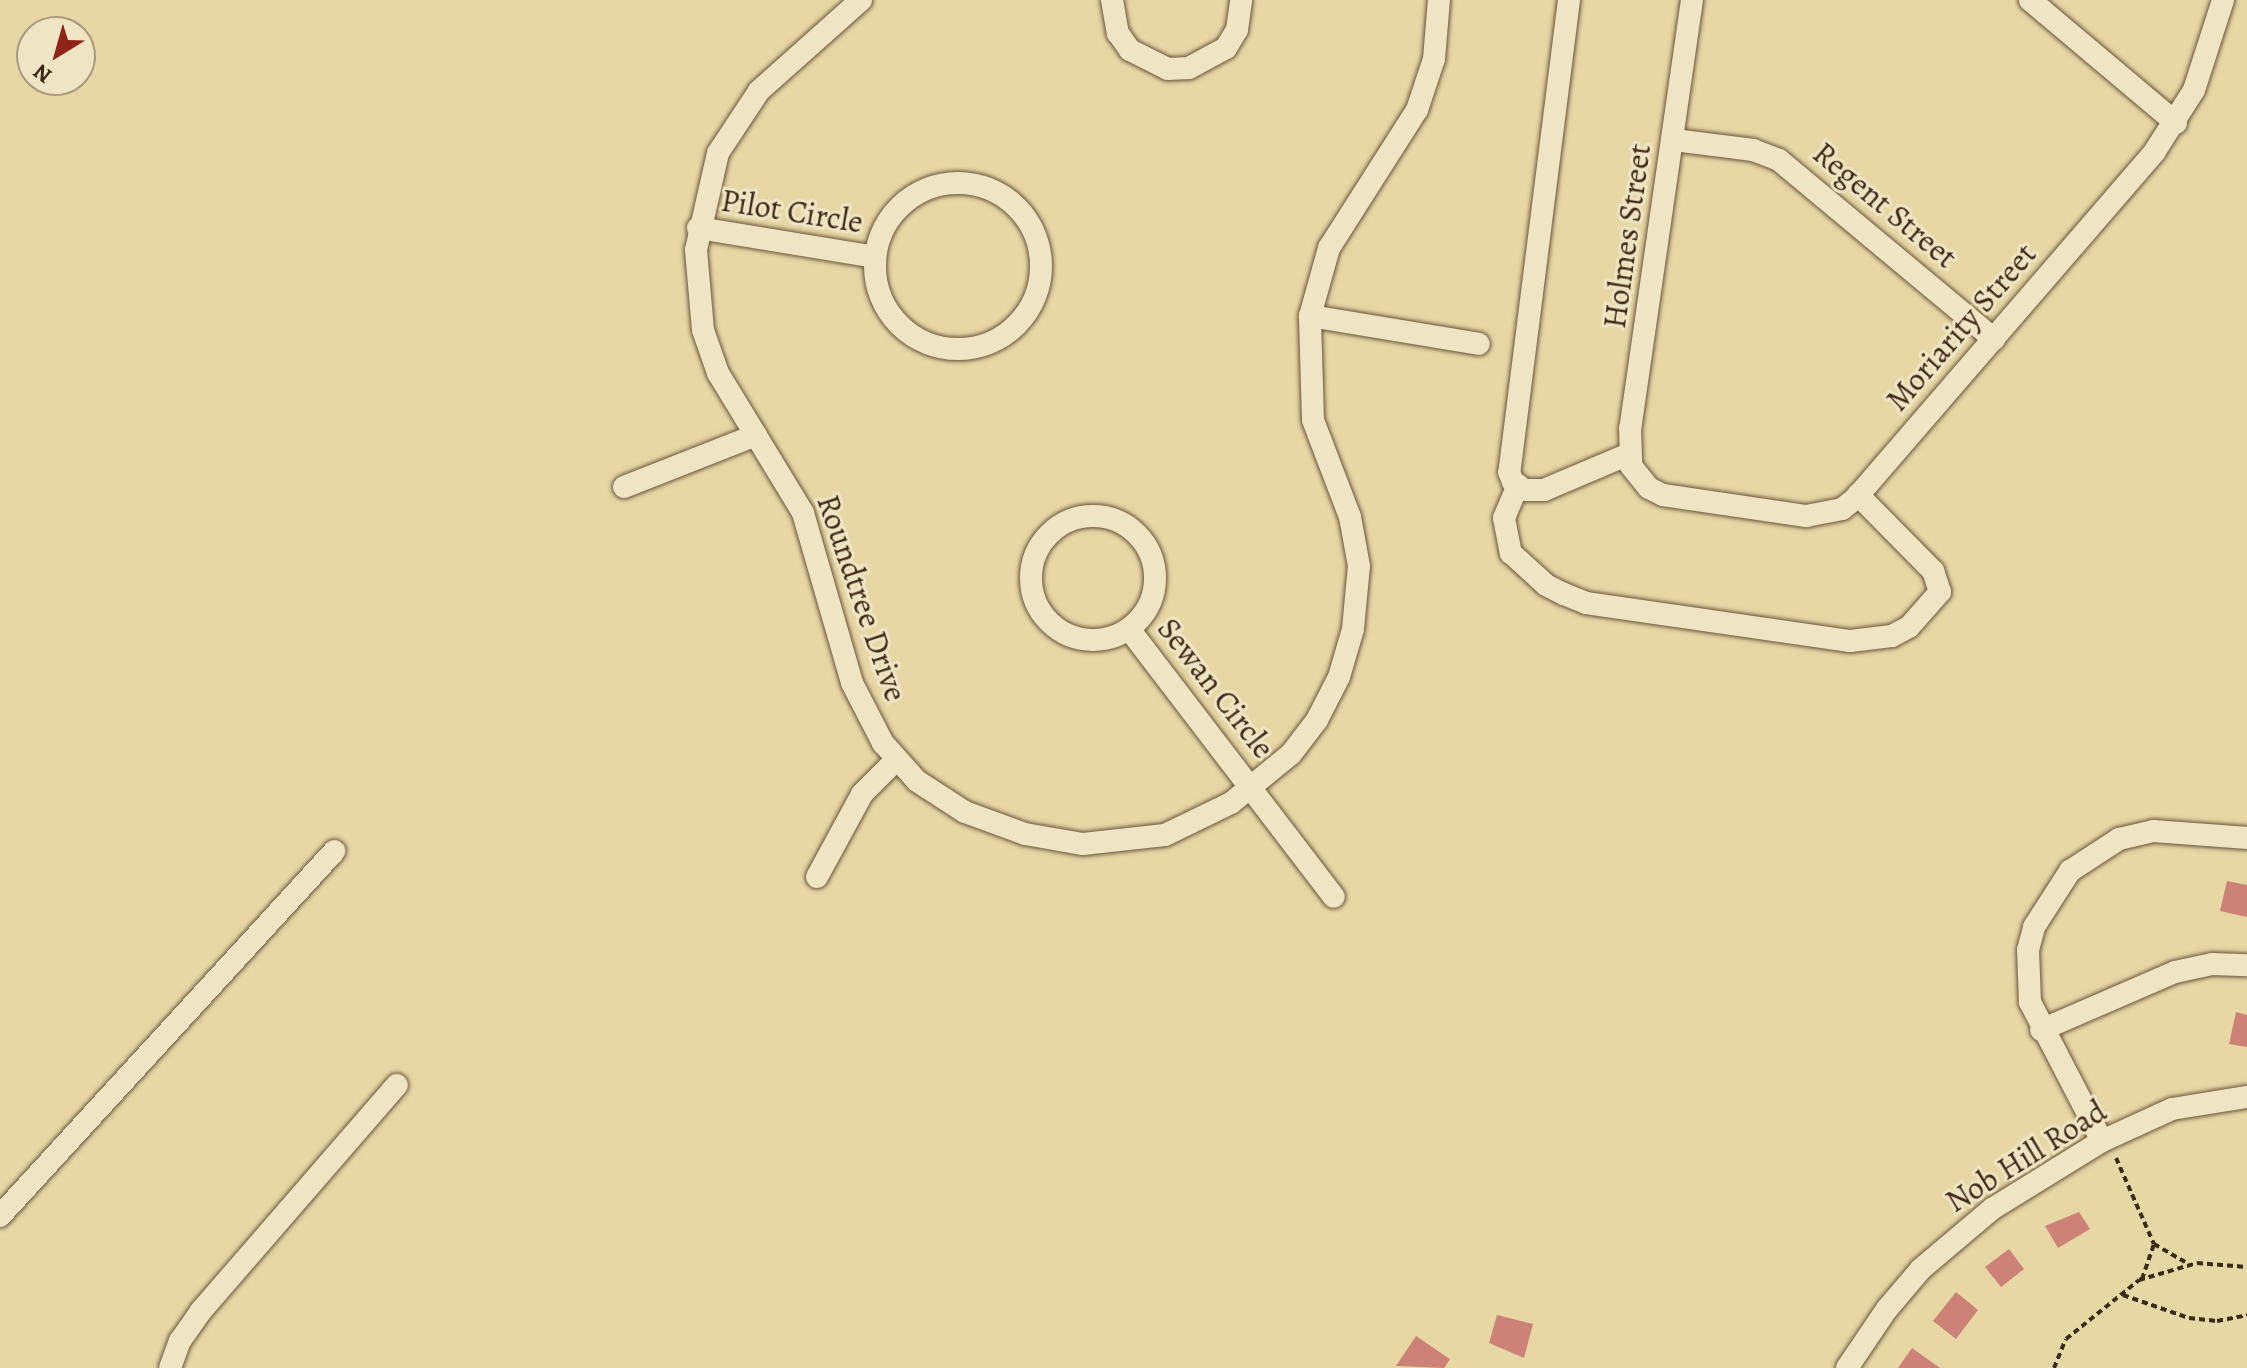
<!DOCTYPE html>
<html>
<head>
<meta charset="utf-8">
<style>
	body { margin:0 }
	#map { position:relative; width:2247px; height:1368px; overflow:hidden; background:#e6d7a5; font-family:Alegreya,serif }
	div>[style] { position:absolute }
	.building>* { inset:0; background:#cd8277 }
	.path>* { height:4px; margin-top:-2px; transform-origin:0; background:repeating-linear-gradient(90deg,#3f2916 0 6px,transparent 0 10px) }
	.roads { filter:drop-shadow(0 0 2px #69543a) drop-shadow(0 0 2px #69543a) }
	.minor>* { height:22px; margin:-11px; padding:0 11px; transform-origin:11px; border-radius:11px; background:#efe5c4 }
	.minor>.ring { margin:-11px; padding:0; box-sizing:content-box; background:none; border:22px solid #efe5c4; border-radius:50% }
	span { translate:-50% -50%; white-space:nowrap; text-align:center; line-height:1.15; -webkit-text-stroke:6px #efe5c4; paint-order:stroke }
	.street-label { font-size:32px; color:#3f2916 }
	.north { position:absolute; left:16px; top:16px; width:80px; height:80px; box-sizing:border-box; background:#efe5c4; border:2px solid #a99a7e; border-radius:50%; rotate:217deg; font-size:22px; font-weight:700; line-height:32px; text-align:center; color:#3f2916 }
	.north::after { content:''; display:block; margin:auto; width:28px; height:36px; background:#8f2418; clip-path:polygon(50% 0,100% 100%,50% 72%,0 100%) }
</style>
</head>
<body>
<div id="map">
	<div class="building">
		<div style="clip-path:polygon(2227px 881px,2247px 885px,2247px 917px,2220px 911px)"></div>
		<div style="clip-path:polygon(2236px 1012px,2247px 1015px,2247px 1047px,2229px 1044px)"></div>
		<div style="clip-path:polygon(2079px 1212px,2090px 1229px,2058px 1248px,2045px 1226px)"></div>
		<div style="clip-path:polygon(2009px 1249px,2024px 1269px,2001px 1287px,1985px 1267px)"></div>
		<div style="clip-path:polygon(1956px 1292px,1978px 1310px,1956px 1339px,1933px 1321px)"></div>
		<div style="clip-path:polygon(1497px 1315px,1533px 1324px,1524px 1358px,1489px 1343px)"></div>
		<div style="clip-path:polygon(1416px 1336px,1450px 1359px,1444px 1368px,1396px 1366px)"></div>
		<div style="clip-path:polygon(1912px 1348px,1940px 1368px,1898px 1368px)"></div>
	</div>
	<div class="path">
		<div style="left:2116px;top:1158px;width:94px;rotate:66.2deg"></div>
		<div style="left:2154px;top:1244px;width:39px;rotate:30deg"></div>
		<div style="left:2142px;top:1279px;width:37px;rotate:-71deg"></div>
		<div style="left:2123px;top:1295px;width:70px;rotate:19.2deg"></div>
		<div style="left:2189px;top:1318px;width:28px;rotate:6deg"></div>
		<div style="left:2217px;top:1321px;width:31px;rotate:-11deg"></div>
		<div style="left:2054px;top:1368px;width:31px;rotate:-68deg"></div>
		<div style="left:2066px;top:1339px;width:94px;rotate:-38.9deg"></div>
		<div style="left:2139px;top:1280px;width:60px;rotate:-16.3deg"></div>
		<div style="left:2197px;top:1263px;width:50px;rotate:4.6deg"></div>
	</div>
	<div class="roads">
		<div class="minor">
			<div style="left:861px;top:0;width:137px;rotate:138.3deg"></div>
			<div style="left:759px;top:91px;width:74px;rotate:123.5deg"></div>
			<div style="left:718px;top:153px;width:99px;rotate:102.8deg"></div>
			<div style="left:696px;top:250px;width:80px;rotate:85deg"></div>
			<div style="left:703px;top:330px;width:46px;rotate:70.8deg"></div>
			<div style="left:718px;top:373px;width:164px;rotate:58.7deg"></div>
			<div style="left:803px;top:513px;width:177px;rotate:73.9deg"></div>
			<div style="left:852px;top:683px;width:68px;rotate:62.7deg"></div>
			<div style="left:883px;top:743px;width:51px;rotate:48.2deg"></div>
			<div style="left:917px;top:781px;width:57px;rotate:32.9deg"></div>
			<div style="left:965px;top:812px;width:64px;rotate:20.1deg"></div>
			<div style="left:1025px;top:834px;width:59px;rotate:9.8deg"></div>
			<div style="left:1083px;top:844px;width:82px;rotate:-6.3deg"></div>
			<div style="left:1165px;top:835px;width:73px;rotate:-25.9deg"></div>
			<div style="left:1231px;top:803px;width:77px;rotate:-39.2deg"></div>
			<div style="left:1291px;top:754px;width:43px;rotate:-52.6deg"></div>
			<div style="left:1317px;top:720px;width:48px;rotate:-62.9deg"></div>
			<div style="left:1339px;top:677px;width:50px;rotate:-73.7deg"></div>
			<div style="left:1353px;top:629px;width:63px;rotate:-84.6deg"></div>
			<div style="left:1359px;top:566px;width:50px;rotate:-100.4deg"></div>
			<div style="left:1350px;top:517px;width:104px;rotate:-110.9deg"></div>
			<div style="left:1313px;top:420px;width:104px;rotate:-91.7deg"></div>
			<div style="left:1310px;top:316px;width:71px;rotate:-74.4deg"></div>
			<div style="left:1329px;top:248px;width:164px;rotate:-57.5deg"></div>
			<div style="left:1417px;top:110px;width:54px;rotate:-71.6deg"></div>
			<div style="left:1434px;top:59px;width:59px;rotate:-85.2deg"></div>
			<div style="left:1112px;top:0;width:34px;rotate:80deg"></div>
			<div style="left:1118px;top:33px;width:21px;rotate:55deg"></div>
			<div style="left:1130px;top:50px;width:42px;rotate:26.6deg"></div>
			<div style="left:1168px;top:69px;width:21px;rotate:-3deg"></div>
			<div style="left:1189px;top:68px;width:42px;rotate:-28.4deg"></div>
			<div style="left:1226px;top:48px;width:21px;rotate:-59deg"></div>
			<div style="left:1237px;top:30px;width:30px;rotate:-82deg"></div>
			<div style="left:1569px;top:0;width:476px;rotate:97.2deg"></div>
			<div style="left:1509px;top:472px;width:11px;rotate:68deg"></div>
			<div style="left:1513px;top:482px;width:14px;rotate:34deg"></div>
			<div style="left:1525px;top:490px;width:19px"></div>
			<div style="left:1544px;top:490px;width:92px;rotate:-23deg"></div>
			<div style="left:1692px;top:0;width:432px;rotate:98.2deg"></div>
			<div style="left:1630px;top:428px;width:38px;rotate:88deg"></div>
			<div style="left:1631px;top:466px;width:28px;rotate:51deg"></div>
			<div style="left:1649px;top:488px;width:16px;rotate:27deg"></div>
			<div style="left:1663px;top:495px;width:145px;rotate:8.4deg"></div>
			<div style="left:1806px;top:516px;width:37px;rotate:-11deg"></div>
			<div style="left:1842px;top:509px;width:16px;rotate:-38deg"></div>
			<div style="left:1855px;top:499px;width:459px;rotate:-49.2deg"></div>
			<div style="left:2155px;top:151px;width:72px;rotate:-57.4deg"></div>
			<div style="left:2194px;top:90px;width:95px;rotate:-72.1deg"></div>
			<div style="left:2030px;top:0;width:191px;rotate:40.1deg"></div>
			<div style="left:1674px;top:140px;width:80px;rotate:7.2deg"></div>
			<div style="left:1753px;top:150px;width:28px;rotate:21deg"></div>
			<div style="left:1779px;top:160px;width:280px;rotate:39.8deg"></div>
			<div class="ring" style="left:875px;top:183px;width:144px;height:144px"></div>
			<div style="left:698px;top:228px;width:179px;rotate:9.3deg"></div>
			<div style="left:1310px;top:316px;width:171px;rotate:9.4deg"></div>
			<div style="left:1518px;top:485px;width:36px;rotate:113deg"></div>
			<div style="left:1504px;top:518px;width:36px;rotate:79deg"></div>
			<div style="left:1511px;top:553px;width:47px;rotate:42.4deg"></div>
			<div style="left:1546px;top:585px;width:20px;rotate:27deg"></div>
			<div style="left:1564px;top:594px;width:24px;rotate:22deg"></div>
			<div style="left:1586px;top:603px;width:267px;rotate:8.2deg"></div>
			<div style="left:1850px;top:641px;width:42px;rotate:-6.8deg"></div>
			<div style="left:1892px;top:636px;width:19px;rotate:-28deg"></div>
			<div style="left:1909px;top:627px;width:47px;rotate:-48.5deg"></div>
			<div style="left:1940px;top:592px;width:22px;rotate:-108deg"></div>
			<div style="left:1933px;top:571px;width:107px;rotate:-134.6deg"></div>
			<div style="left:624px;top:487px;width:142px;rotate:-21.5deg"></div>
			<div class="ring" style="left:1031px;top:516px;width:102px;height:102px"></div>
			<div style="left:1129px;top:629px;width:337px;rotate:52.6deg"></div>
			<div style="left:817px;top:877px;width:94px;rotate:-61.5deg"></div>
			<div style="left:862px;top:794px;width:48px;rotate:-45deg"></div>
			<div style="left:2041px;top:1030px;width:146px;rotate:-23.4deg"></div>
			<div style="left:2175px;top:972px;width:38px;rotate:-12deg"></div>
			<div style="left:2212px;top:964px;width:35px;rotate:2deg"></div>
			<div style="left:2102px;top:1141px;width:157px;rotate:-117.4deg"></div>
			<div style="left:2030px;top:1002px;width:52px;rotate:-92.2deg"></div>
			<div style="left:2028px;top:950px;width:24px;rotate:-75deg"></div>
			<div style="left:2034px;top:927px;width:67px;rotate:-57.3deg"></div>
			<div style="left:2070px;top:871px;width:59px;rotate:-33.1deg"></div>
			<div style="left:2119px;top:839px;width:36px;rotate:-13deg"></div>
			<div style="left:2154px;top:831px;width:93px;rotate:4.3deg"></div>
			<div style="left:0;top:1216px;width:495px;rotate:-47.5deg"></div>
			<div style="left:170px;top:1368px;width:29px;rotate:-70deg"></div>
			<div style="left:180px;top:1341px;width:37px;rotate:-55deg"></div>
			<div style="left:201px;top:1311px;width:299px;rotate:-49.1deg"></div>
			<div style="left:1847px;top:1368px;width:71px;rotate:-55.9deg"></div>
			<div style="left:1887px;top:1309px;width:52px;rotate:-49.6deg"></div>
			<div style="left:1921px;top:1269px;width:93px;rotate:-40.2deg"></div>
			<div style="left:1992px;top:1209px;width:129px;rotate:-31.7deg"></div>
			<div style="left:2102px;top:1141px;width:77px;rotate:-24.6deg"></div>
			<div style="left:2172px;top:1109px;width:76px;rotate:-9.1deg"></div>
		</div>
	</div>
	<div class="street-label">
		<span style="left:1885px;top:205px;rotate:40deg">Regent Street</span>
		<span style="left:792px;top:211px;rotate:9deg">Pilot Circle</span>
		<span style="left:1627px;top:236px;rotate:-82deg">Holmes Street</span>
		<span style="left:1961px;top:327px;rotate:-49deg">Moriarity Street</span>
		<span style="left:862px;top:598px;rotate:71deg">Roundtree Drive</span>
		<span style="left:1216px;top:688px;rotate:52deg">Sewan Circle</span>
		<span style="left:2026px;top:1156px;rotate:-32deg">Nob Hill Road</span>
	</div>
	<div class="north">N</div>
</div>
</body>
</html>
